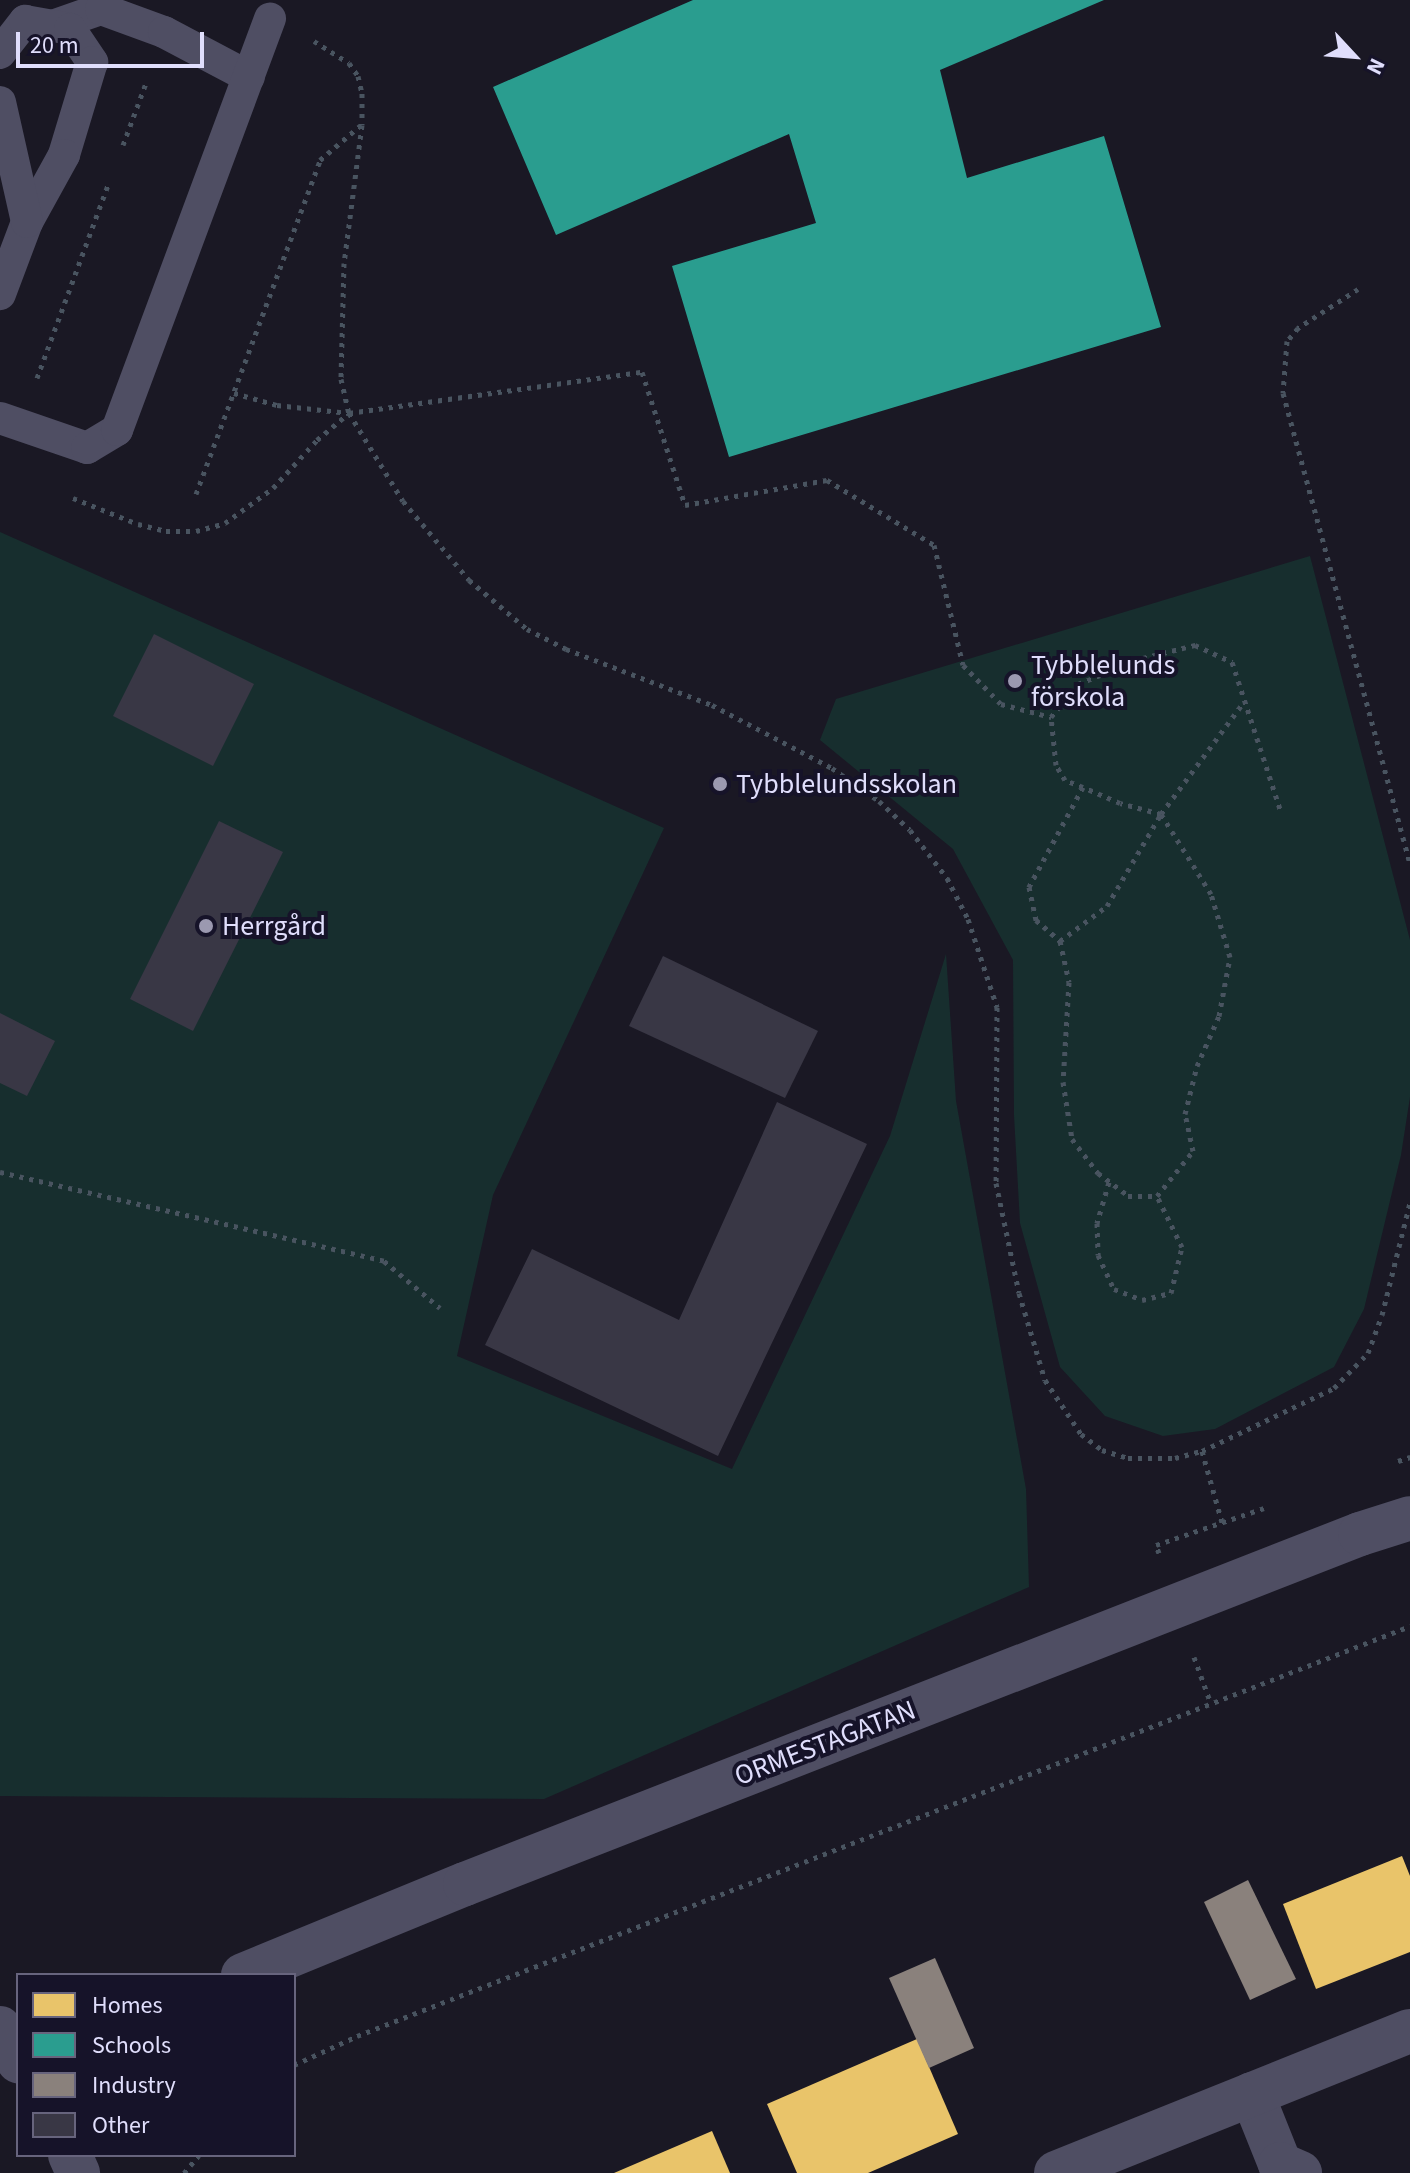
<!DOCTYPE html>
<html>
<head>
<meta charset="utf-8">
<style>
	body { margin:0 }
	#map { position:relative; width:1410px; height:2173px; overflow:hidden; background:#1a1824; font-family:"Source Sans 3",sans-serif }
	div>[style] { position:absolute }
	.green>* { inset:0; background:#172e2e }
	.homes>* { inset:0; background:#e9c46a }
	.schools>* { inset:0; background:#2a9d8f }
	.industry>* { inset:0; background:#8a817c }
	.building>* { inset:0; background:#393745 }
	.path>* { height:5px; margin-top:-2.5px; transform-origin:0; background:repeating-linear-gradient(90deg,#495460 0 4px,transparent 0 10px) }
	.service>* { height:32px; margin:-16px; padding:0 16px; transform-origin:16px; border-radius:16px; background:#4f4e63 }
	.minor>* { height:44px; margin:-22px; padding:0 22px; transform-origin:22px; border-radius:22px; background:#4f4e63 }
	.tertiary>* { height:44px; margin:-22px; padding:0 22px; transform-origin:22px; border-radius:22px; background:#4f4e63 }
	.dots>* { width:22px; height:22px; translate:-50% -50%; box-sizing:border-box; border:4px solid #161329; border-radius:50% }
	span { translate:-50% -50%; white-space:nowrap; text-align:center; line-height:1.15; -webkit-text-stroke:8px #161329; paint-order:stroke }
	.poi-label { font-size:28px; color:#e0defc }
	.left { translate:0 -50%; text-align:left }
	.street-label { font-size:28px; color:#e0defc }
	.legend { position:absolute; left:16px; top:1973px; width:280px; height:184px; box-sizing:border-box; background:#161329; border:2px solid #67647d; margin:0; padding:10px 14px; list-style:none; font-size:24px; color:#e0defc }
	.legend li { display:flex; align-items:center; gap:16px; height:40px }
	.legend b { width:40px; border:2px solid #67647d }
	.north { position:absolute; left:1314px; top:16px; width:80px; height:80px; -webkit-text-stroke:6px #161329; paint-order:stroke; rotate:116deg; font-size:22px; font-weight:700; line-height:32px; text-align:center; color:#e0defc }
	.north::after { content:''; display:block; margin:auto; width:28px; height:36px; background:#e0defc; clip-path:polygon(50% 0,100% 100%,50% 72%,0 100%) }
	.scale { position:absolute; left:16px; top:32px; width:188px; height:36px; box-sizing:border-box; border:4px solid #e0defc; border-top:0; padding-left:10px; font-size:24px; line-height:28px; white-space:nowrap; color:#e0defc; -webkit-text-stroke:6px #161329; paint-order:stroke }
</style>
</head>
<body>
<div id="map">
	<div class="green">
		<div style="clip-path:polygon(0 532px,664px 828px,493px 1195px,457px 1356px,732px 1469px,890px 1136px,946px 954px,956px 1101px,1026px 1489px,1029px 1587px,544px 1799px,0 1796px)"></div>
		<div style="clip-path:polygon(1310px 556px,1410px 940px,1410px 1097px,1401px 1155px,1364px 1309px,1334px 1367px,1215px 1429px,1163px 1436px,1105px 1416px,1060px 1367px,1020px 1223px,1014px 1115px,1013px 960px,953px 849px,820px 740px,836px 699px)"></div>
	</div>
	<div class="homes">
		<div style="clip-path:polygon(1402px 1856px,1410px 1876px,1410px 1952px,1316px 1989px,1283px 1904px)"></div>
		<div style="clip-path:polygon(917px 2039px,958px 2134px,868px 2173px,797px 2173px,767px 2104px)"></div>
		<div style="clip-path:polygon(712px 2131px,730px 2173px,614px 2173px)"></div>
	</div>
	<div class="schools">
		<div style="clip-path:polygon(693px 0,1104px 0,940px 70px,967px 178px,1104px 136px,1161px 327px,729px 457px,672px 266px,816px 223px,789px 134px,556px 235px,493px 87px)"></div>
	</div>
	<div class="industry">
		<div style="clip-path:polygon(1248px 1880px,1296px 1979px,1250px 2000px,1204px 1902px)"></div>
		<div style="clip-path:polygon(935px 1958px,974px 2048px,929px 2068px,889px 1978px)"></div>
	</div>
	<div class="building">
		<div style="clip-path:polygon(154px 634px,254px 684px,213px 766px,113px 716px)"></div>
		<div style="clip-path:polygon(219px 821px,283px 852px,193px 1031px,130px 999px)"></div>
		<div style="clip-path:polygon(663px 956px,818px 1031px,785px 1098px,629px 1026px)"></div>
		<div style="clip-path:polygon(0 1013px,55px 1041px,27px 1096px,0 1083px)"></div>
		<div style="clip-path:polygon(777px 1102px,867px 1144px,718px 1456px,485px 1345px,532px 1249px,679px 1320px)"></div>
	</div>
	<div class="path">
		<div style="left:314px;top:41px;width:41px;rotate:32.2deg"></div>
		<div style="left:349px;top:63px;width:16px;rotate:55deg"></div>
		<div style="left:358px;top:76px;width:17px;rotate:77deg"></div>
		<div style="left:362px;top:93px;width:32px;rotate:90deg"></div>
		<div style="left:362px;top:125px;width:139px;rotate:97.4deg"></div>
		<div style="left:344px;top:263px;width:116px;rotate:91.5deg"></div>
		<div style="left:341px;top:379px;width:35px;rotate:77deg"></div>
		<div style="left:349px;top:413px;width:103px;rotate:58.5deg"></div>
		<div style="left:403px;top:501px;width:103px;rotate:50.1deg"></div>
		<div style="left:469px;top:580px;width:76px;rotate:40.2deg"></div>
		<div style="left:527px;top:629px;width:44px;rotate:27.1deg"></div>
		<div style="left:566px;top:649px;width:156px;rotate:21deg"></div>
		<div style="left:712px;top:705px;width:136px;rotate:27.7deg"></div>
		<div style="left:832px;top:768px;width:57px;rotate:35.1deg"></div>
		<div style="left:879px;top:801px;width:42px;rotate:43.1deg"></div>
		<div style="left:910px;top:830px;width:61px;rotate:52.4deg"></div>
		<div style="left:947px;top:878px;width:46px;rotate:62.9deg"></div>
		<div style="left:968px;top:919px;width:93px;rotate:71.8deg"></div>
		<div style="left:997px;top:1007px;width:176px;rotate:90.3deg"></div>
		<div style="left:996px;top:1183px;width:112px;rotate:78.2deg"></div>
		<div style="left:1019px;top:1293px;width:91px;rotate:73.4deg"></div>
		<div style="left:1045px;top:1380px;width:65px;rotate:56.3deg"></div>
		<div style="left:1081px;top:1434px;width:26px;rotate:37deg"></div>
		<div style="left:1102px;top:1450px;width:27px;rotate:17deg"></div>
		<div style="left:1128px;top:1458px;width:47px"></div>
		<div style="left:1175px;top:1458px;width:28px;rotate:-15deg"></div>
		<div style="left:1202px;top:1451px;width:146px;rotate:-25.5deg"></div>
		<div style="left:1334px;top:1388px;width:49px;rotate:-45.8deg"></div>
		<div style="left:1368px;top:1353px;width:40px;rotate:-69.8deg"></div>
		<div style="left:1382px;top:1315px;width:115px;rotate:-76deg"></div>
		<div style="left:123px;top:145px;width:69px;rotate:-69.7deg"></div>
		<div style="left:1358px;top:289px;width:72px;rotate:147deg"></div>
		<div style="left:1298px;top:328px;width:17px;rotate:130deg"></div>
		<div style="left:1287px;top:341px;width:52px;rotate:94.4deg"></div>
		<div style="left:1283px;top:393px;width:488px;rotate:74.9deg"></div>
		<div style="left:37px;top:378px;width:206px;rotate:-69.8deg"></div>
		<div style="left:234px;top:393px;width:45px;rotate:15.6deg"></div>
		<div style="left:277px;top:405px;width:72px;rotate:6.3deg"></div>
		<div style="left:349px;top:413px;width:296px;rotate:-8deg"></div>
		<div style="left:642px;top:372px;width:140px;rotate:72.1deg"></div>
		<div style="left:685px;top:505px;width:144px;rotate:-10deg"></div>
		<div style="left:827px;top:480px;width:125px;rotate:31.3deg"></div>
		<div style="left:934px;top:545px;width:123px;rotate:76.4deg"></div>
		<div style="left:963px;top:665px;width:54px;rotate:45.7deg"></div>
		<div style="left:1001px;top:704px;width:52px;rotate:14.6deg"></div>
		<div style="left:196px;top:494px;width:356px;rotate:-69.6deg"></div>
		<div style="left:320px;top:160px;width:54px;rotate:-40.5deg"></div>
		<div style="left:73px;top:498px;width:70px;rotate:21.8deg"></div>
		<div style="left:138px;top:524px;width:29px;rotate:14deg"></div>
		<div style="left:166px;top:531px;width:30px"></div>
		<div style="left:196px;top:531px;width:30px;rotate:-15deg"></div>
		<div style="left:225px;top:523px;width:59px;rotate:-36.1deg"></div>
		<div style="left:273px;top:488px;width:65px;rotate:-47.5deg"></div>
		<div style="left:317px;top:440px;width:42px;rotate:-40.2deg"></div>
		<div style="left:1083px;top:787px;width:114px;rotate:118.4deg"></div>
		<div style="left:1029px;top:887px;width:34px;rotate:78deg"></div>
		<div style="left:1036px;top:920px;width:32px;rotate:41deg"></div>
		<div style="left:1060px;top:941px;width:42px;rotate:77.6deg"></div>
		<div style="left:1069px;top:982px;width:100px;rotate:93.4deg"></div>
		<div style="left:1063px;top:1082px;width:58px;rotate:81deg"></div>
		<div style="left:1072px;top:1139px;width:43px;rotate:52.6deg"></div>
		<div style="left:1098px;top:1173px;width:38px;rotate:37deg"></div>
		<div style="left:1128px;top:1196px;width:29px"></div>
		<div style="left:1157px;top:1196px;width:58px;rotate:-51.3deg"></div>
		<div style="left:1193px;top:1151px;width:38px;rotate:-102deg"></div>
		<div style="left:1185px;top:1114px;width:49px;rotate:-76deg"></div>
		<div style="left:1197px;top:1066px;width:55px;rotate:-66.3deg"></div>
		<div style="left:1219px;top:1016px;width:60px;rotate:-79.4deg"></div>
		<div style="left:1230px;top:957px;width:66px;rotate:-106.8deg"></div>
		<div style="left:1211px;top:894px;width:94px;rotate:-122deg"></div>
		<div style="left:1161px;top:814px;width:42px;rotate:-165deg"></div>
		<div style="left:1120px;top:803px;width:40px;rotate:-156.6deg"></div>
		<div style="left:1083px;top:787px;width:19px;rotate:-159deg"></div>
		<div style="left:1065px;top:780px;width:17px;rotate:-121deg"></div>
		<div style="left:1056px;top:765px;width:48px;rotate:-95.9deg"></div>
		<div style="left:1051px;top:717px;width:43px;rotate:-50.7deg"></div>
		<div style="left:1078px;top:684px;width:70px;rotate:-21.8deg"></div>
		<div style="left:1143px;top:658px;width:54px;rotate:-14deg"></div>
		<div style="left:1195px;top:645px;width:41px;rotate:24.7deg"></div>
		<div style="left:1232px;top:662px;width:158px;rotate:71.9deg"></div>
		<div style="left:1060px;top:941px;width:59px;rotate:-36.7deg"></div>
		<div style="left:1107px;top:906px;width:107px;rotate:-59.6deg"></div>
		<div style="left:1161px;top:814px;width:138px;rotate:-53.5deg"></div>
		<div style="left:0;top:1172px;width:394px;rotate:13deg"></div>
		<div style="left:384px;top:1261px;width:73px;rotate:40deg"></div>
		<div style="left:1109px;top:1182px;width:43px;rotate:106.3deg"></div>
		<div style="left:1097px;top:1223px;width:32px;rotate:88deg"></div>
		<div style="left:1098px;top:1255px;width:38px;rotate:65deg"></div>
		<div style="left:1114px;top:1289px;width:30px;rotate:21deg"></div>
		<div style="left:1142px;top:1300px;width:30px;rotate:-14deg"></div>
		<div style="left:1171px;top:1293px;width:47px;rotate:-76.6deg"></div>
		<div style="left:1182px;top:1247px;width:57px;rotate:-116.1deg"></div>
		<div style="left:1202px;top:1451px;width:74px;rotate:74.3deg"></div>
		<div style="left:1398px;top:1461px;width:13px;rotate:-18deg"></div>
		<div style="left:1159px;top:1553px;width:9px;rotate:-111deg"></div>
		<div style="left:1156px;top:1545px;width:114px;rotate:-18.9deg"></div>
		<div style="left:1194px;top:1657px;width:47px;rotate:70deg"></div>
		<div style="left:294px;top:2065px;width:69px;rotate:-24.7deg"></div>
		<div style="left:357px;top:2036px;width:1130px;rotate:-21.27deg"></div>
		<div style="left:184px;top:2173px;width:23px;rotate:-50deg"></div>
	</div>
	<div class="service">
		<div style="left:52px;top:26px;width:52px;rotate:-19.1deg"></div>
		<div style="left:101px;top:9px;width:67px;rotate:20.1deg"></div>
		<div style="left:164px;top:32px;width:96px;rotate:27.9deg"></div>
		<div style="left:0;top:53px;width:41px;rotate:-52deg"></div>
		<div style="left:25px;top:21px;width:46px;rotate:10.1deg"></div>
		<div style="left:70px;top:29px;width:40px;rotate:56deg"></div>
		<div style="left:92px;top:62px;width:97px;rotate:106.8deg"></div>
		<div style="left:64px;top:155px;width:77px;rotate:118.9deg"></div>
		<div style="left:27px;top:222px;width:77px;rotate:110.6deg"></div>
		<div style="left:0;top:102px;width:123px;rotate:77.3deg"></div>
		<div style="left:0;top:418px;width:92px;rotate:19deg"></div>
		<div style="left:87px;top:448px;width:35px;rotate:-31deg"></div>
		<div style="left:117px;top:430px;width:439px;rotate:-69.6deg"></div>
	</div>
	<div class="minor">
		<div style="left:1252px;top:2094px;width:75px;rotate:68.2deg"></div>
		<div style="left:1280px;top:2164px;width:22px;rotate:24deg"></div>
		<div style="left:1056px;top:2173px;width:381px;rotate:-21.9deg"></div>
	</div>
	<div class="tertiary">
		<div style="left:243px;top:1975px;width:240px;rotate:-22.3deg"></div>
		<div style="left:465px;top:1884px;width:961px;rotate:-21.36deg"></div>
		<div style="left:1360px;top:1534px;width:52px;rotate:-17.7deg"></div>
		<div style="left:0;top:2028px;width:38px;rotate:61deg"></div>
		<div style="left:70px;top:2155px;width:20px;rotate:66deg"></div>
	</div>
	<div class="dots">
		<div style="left:1015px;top:681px;background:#9b99b0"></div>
		<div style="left:720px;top:784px;background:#9b99b0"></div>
		<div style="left:206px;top:926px;background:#9b99b0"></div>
	</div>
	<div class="poi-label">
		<span class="left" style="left:1031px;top:681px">Tybblelunds<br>förskola</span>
		<span class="left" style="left:736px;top:784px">Tybblelundsskolan</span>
		<span class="left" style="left:222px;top:926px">Herrgård</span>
	</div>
	<div class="street-label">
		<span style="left:825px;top:1743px;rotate:-21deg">ORMESTAGATAN</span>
	</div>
	<ul class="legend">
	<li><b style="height:22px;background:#e9c46a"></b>Homes</li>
	<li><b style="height:22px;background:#2a9d8f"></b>Schools</li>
	<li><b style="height:22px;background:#8a817c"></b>Industry</li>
	<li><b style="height:22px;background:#393745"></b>Other</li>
	</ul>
	<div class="north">N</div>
	<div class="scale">20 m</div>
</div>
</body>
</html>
